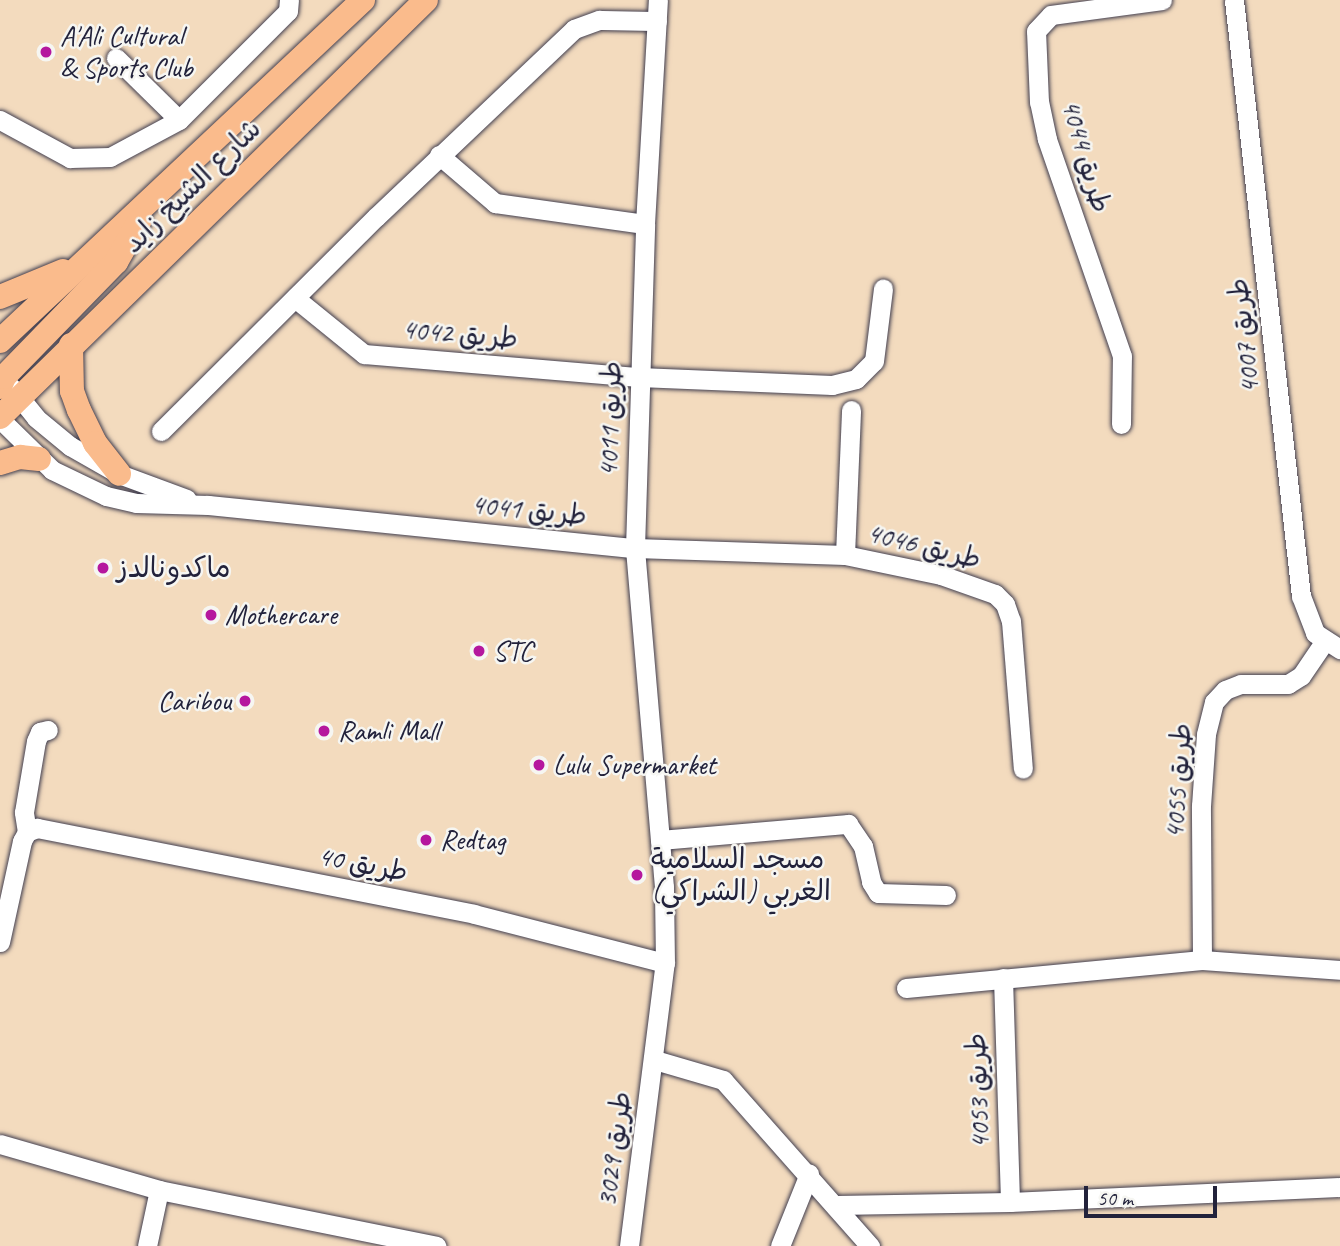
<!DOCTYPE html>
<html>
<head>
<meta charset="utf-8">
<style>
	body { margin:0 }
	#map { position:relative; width:1340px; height:1246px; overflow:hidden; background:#f3dbbe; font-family:Caveat,"Playpen Sans Arabic",sans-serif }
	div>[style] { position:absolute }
	.roads { filter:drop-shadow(0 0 2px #413e4f) drop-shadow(0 0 2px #413e4f) }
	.minor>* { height:19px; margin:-9.5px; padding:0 9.5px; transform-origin:9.5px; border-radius:9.5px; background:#fff }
	.major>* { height:24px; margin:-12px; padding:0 12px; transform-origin:12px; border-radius:12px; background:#fabb8c }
	.dots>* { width:19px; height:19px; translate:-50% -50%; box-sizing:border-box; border:4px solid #f6f6f2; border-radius:50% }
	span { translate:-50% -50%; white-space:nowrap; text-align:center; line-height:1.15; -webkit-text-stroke:5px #f6f6f2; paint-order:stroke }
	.poi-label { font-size:28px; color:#22223b }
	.left { translate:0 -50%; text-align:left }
	.right { translate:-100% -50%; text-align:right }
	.street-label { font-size:28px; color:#22223b }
	.scale { position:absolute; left:1084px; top:1186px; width:133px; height:32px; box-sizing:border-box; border:4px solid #22223b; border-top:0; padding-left:9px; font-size:21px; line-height:24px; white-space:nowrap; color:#22223b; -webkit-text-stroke:5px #f6f6f2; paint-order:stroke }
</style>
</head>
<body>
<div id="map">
	<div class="roads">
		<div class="minor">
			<div style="left:1234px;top:0;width:600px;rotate:83.59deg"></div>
			<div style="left:1301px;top:596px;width:40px;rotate:69deg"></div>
			<div style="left:1315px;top:633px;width:30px;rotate:33deg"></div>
			<div style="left:116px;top:58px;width:88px;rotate:44.5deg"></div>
			<div style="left:0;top:120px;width:80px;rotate:28.5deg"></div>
			<div style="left:70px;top:158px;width:40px;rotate:-1.4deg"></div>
			<div style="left:110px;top:157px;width:78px;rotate:-28.2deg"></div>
			<div style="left:179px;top:120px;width:154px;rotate:-45deg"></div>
			<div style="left:288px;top:11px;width:11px;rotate:-85deg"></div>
			<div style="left:439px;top:155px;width:74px;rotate:40.6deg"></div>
			<div style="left:495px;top:203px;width:151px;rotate:8deg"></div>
			<div style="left:295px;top:298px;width:89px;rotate:39.1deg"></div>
			<div style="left:364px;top:354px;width:276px;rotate:4.8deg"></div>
			<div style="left:639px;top:377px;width:193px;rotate:2.4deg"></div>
			<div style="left:832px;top:385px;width:25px;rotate:-14deg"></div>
			<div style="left:856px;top:379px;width:25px;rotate:-45deg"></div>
			<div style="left:874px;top:361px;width:73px;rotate:-82.9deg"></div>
			<div style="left:12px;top:388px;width:38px;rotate:51deg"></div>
			<div style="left:36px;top:418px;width:44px;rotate:39.5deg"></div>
			<div style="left:70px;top:446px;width:56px;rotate:29.7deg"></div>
			<div style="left:119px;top:474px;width:72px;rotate:20.2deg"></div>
			<div style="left:0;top:419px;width:73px;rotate:44.4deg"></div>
			<div style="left:52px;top:470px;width:60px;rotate:25.7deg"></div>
			<div style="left:106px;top:496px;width:31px;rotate:13deg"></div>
			<div style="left:136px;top:503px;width:72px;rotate:1.6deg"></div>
			<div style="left:208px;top:505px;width:429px;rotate:5.8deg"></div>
			<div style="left:635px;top:548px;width:210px;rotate:1.9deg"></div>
			<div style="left:845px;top:555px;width:98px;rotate:11.8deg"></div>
			<div style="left:941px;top:575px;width:57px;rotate:19.4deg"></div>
			<div style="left:995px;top:594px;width:14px;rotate:45deg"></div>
			<div style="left:1005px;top:604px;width:18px;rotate:71deg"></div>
			<div style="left:1011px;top:621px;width:148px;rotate:85.4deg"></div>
			<div style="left:1121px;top:424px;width:68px;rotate:-89.2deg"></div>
			<div style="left:1122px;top:356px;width:230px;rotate:-109.1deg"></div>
			<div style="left:1047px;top:139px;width:38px;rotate:-102deg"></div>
			<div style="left:1039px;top:102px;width:71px;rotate:-92.4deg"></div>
			<div style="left:1036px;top:31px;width:22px;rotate:-47deg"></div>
			<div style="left:1051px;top:15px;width:112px;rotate:-7.7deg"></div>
			<div style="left:161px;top:431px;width:303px;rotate:-44.9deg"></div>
			<div style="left:376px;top:217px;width:273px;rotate:-43.5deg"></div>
			<div style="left:574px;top:29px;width:27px;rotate:-20deg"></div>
			<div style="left:599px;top:20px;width:58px;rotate:1deg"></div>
			<div style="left:845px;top:555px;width:145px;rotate:-87.6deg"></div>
			<div style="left:27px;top:832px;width:20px;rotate:-99deg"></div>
			<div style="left:24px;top:812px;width:72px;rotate:-80.4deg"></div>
			<div style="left:36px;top:741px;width:10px;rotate:-66deg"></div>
			<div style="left:40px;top:732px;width:8px;rotate:-14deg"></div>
			<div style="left:660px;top:840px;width:189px;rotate:-4.9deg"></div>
			<div style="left:848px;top:824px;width:27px;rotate:56deg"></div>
			<div style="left:863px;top:846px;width:37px;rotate:77deg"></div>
			<div style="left:871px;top:882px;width:13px;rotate:58deg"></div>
			<div style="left:878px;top:893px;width:68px;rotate:1.7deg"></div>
			<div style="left:0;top:942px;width:103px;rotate:-77.7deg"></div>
			<div style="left:22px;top:841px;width:10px;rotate:-61deg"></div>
			<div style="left:27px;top:832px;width:11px;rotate:-22deg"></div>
			<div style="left:37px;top:828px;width:445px;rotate:11.1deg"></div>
			<div style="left:474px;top:914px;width:197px;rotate:14.4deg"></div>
			<div style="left:1202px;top:960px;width:154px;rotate:-90.4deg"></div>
			<div style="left:1201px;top:806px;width:72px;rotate:-86deg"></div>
			<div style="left:1206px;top:734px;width:33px;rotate:-76deg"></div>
			<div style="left:1214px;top:702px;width:16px;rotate:-47deg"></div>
			<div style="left:1225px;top:690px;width:17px;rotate:-21deg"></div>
			<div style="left:1241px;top:684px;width:47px"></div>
			<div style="left:1288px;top:684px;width:15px;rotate:-32deg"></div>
			<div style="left:1301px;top:676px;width:41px;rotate:-55.9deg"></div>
			<div style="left:1003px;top:978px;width:224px;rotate:88.2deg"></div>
			<div style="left:906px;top:988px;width:297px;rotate:-5.4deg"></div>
			<div style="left:1202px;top:960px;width:138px;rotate:4.1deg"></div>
			<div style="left:655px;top:1060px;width:71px;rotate:16.4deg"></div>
			<div style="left:723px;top:1080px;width:222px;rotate:48.5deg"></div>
			<div style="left:0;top:1144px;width:166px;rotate:16.1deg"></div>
			<div style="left:159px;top:1190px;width:283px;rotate:11.4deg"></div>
			<div style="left:837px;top:1205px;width:173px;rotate:-1deg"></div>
			<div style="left:1010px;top:1202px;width:330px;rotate:-2.6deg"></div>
			<div style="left:147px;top:1246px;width:57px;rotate:-77.9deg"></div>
			<div style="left:629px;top:1246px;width:285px;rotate:-82.8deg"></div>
			<div style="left:665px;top:963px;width:76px;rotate:-90.8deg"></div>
			<div style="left:664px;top:887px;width:340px;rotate:-94.9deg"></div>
			<div style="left:635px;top:548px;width:324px;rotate:-88.2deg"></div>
			<div style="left:645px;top:224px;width:224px;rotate:-86.7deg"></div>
			<div style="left:780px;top:1246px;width:78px;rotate:-68.1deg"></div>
		</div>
		<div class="major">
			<div style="left:0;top:297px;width:68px;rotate:-22.4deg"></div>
			<div style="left:0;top:341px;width:498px;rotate:-43.2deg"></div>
			<div style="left:71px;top:345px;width:46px;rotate:88.8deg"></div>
			<div style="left:72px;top:391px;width:20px;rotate:70deg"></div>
			<div style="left:79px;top:410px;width:37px;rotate:64deg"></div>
			<div style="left:95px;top:443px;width:39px;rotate:52deg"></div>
			<div style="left:0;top:387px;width:11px;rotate:-68deg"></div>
			<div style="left:4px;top:377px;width:161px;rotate:-45.8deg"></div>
			<div style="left:116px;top:262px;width:48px;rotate:-60.3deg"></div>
			<div style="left:0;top:417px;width:596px;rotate:-44.39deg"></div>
			<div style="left:0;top:463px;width:21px;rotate:-17deg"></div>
			<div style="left:20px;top:457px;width:19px;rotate:6deg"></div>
		</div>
	</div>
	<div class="dots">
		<div style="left:46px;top:52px;background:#b5179e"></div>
		<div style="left:103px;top:568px;background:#b5179e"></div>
		<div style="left:211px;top:615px;background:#b5179e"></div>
		<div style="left:479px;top:651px;background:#b5179e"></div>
		<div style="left:245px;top:701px;background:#b5179e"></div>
		<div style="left:324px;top:731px;background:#b5179e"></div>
		<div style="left:539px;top:765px;background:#b5179e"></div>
		<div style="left:426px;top:840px;background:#b5179e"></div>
		<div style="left:637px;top:875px;background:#b5179e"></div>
	</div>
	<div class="poi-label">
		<span class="left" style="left:60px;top:52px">A'Ali Cultural<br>&amp; Sports Club</span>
		<span class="left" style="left:117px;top:568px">ماكدونالدز</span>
		<span class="left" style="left:225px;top:615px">Mothercare</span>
		<span class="left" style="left:493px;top:651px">STC</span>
		<span class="right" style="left:231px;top:701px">Caribou</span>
		<span class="left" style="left:338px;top:731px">Ramli Mall</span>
		<span class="left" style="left:553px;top:765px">Lulu Supermarket</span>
		<span class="left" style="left:440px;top:840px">Redtag</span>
		<span class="left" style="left:651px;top:875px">مسجد السلامية<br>الغربي (الشراكي)</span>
	</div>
	<div class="street-label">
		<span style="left:1086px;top:156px;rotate:74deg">طريق 4044</span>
		<span style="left:192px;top:186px;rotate:-44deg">شارع الشيخ زايد</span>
		<span style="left:460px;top:334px;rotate:5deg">طريق 4042</span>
		<span style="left:1244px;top:336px;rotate:-96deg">طريق 4007</span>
		<span style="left:610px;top:419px;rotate:-88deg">طريق 4011</span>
		<span style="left:529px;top:510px;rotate:6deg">طريق 4041</span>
		<span style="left:924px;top:546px;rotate:14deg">طريق 4046</span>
		<span style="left:1178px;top:781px;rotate:-86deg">طريق 4055</span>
		<span style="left:363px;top:864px;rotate:11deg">طريق 40</span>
		<span style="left:978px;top:1091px;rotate:-92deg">طريق 4053</span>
		<span style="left:614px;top:1149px;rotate:-82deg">طريق 3029</span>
	</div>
	<div class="scale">50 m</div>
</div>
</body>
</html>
